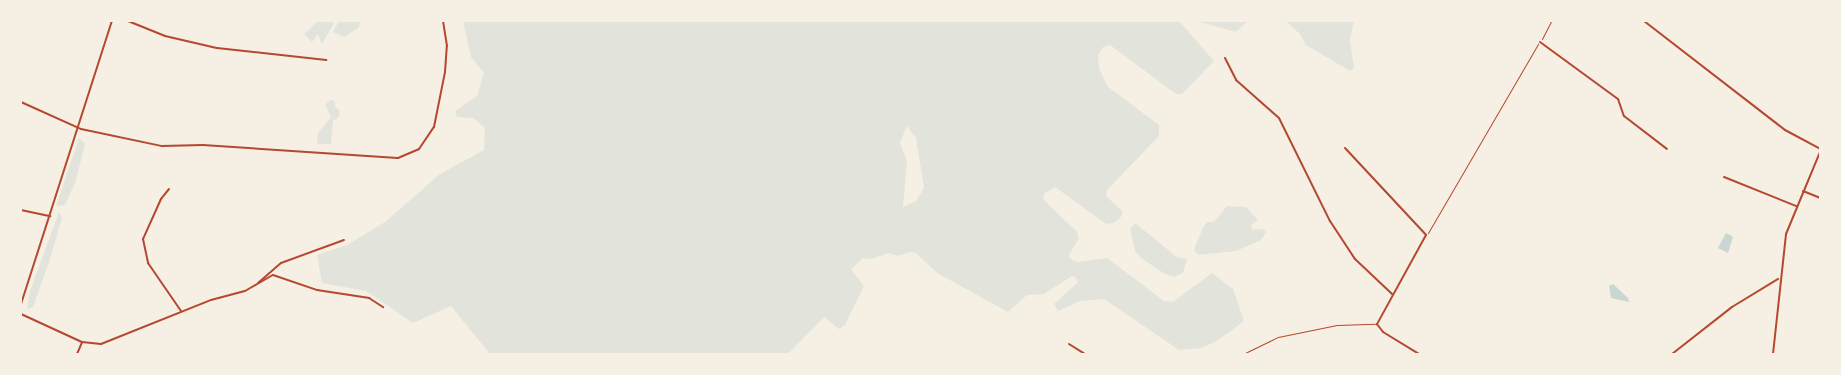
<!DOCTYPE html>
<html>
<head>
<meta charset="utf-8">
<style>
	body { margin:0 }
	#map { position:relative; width:1841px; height:375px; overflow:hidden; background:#f6efe4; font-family:"Roboto Condensed",sans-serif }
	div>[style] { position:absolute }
	.green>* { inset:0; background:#e2e4dc }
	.water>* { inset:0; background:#c9d6d2 }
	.path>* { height:1px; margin:-0.5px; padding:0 0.5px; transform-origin:0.5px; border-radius:0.5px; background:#b5482f }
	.minor>* { height:2px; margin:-1px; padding:0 1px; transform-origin:1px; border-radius:1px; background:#b5482f }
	span { translate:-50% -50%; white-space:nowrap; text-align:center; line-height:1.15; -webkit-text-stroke:5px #f6efe4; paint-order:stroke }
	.frame { position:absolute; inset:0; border:22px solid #f6efe4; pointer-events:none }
</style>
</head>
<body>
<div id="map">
	<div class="green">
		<div style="clip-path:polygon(318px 21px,335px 21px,322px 44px,318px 34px,312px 42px,304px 34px)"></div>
		<div style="clip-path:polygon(339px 21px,361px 21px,358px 28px,344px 37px,333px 32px)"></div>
		<div style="clip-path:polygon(evenodd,463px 21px,1179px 21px,1214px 61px,1182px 94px,1176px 94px,1110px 45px,1103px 47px,1098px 56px,1099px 68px,1107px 86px,1159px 125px,1159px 136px,1107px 190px,1106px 196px,1123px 212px,1121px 217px,1114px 223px,1106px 224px,1055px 187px,1044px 194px,1043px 199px,1077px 232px,1079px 238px,1069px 255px,1070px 259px,1078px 262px,1107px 258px,1164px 301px,1173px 302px,1212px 273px,1233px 289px,1244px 321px,1217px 341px,1201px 348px,1179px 350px,1104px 299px,1080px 301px,1058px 311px,1054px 304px,1078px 282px,1075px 277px,1072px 276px,1044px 294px,1027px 295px,1008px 312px,937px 273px,916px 253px,910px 252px,898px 256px,888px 253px,872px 259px,863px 258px,851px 269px,864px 286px,845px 325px,839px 329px,824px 317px,788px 354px,490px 354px,451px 306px,413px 323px,366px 291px,322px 283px,317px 255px,347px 245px,385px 222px,440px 174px,484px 150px,485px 128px,473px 118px,457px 117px,455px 111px,477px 96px,484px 73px,471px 57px,463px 21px,907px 126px,916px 138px,924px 188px,916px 201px,903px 207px,907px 161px,900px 143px,907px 126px)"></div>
		<div style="clip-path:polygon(1196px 21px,1248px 21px,1236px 32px)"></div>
		<div style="clip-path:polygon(1286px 21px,1354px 21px,1350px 40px,1354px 68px,1350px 71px,1306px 45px,1300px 34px)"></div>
		<div style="clip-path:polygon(330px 100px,334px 100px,335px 106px,340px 111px,339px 117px,333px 121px,331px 144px,317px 144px,318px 133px,331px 117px,325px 105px)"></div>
		<div style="clip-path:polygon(79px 138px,85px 144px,76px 180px,65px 205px,56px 206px)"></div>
		<div style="clip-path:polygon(1227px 206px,1246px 207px,1258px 220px,1251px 225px,1252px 230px,1263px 229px,1266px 232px,1261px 240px,1236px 251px,1198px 255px,1194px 249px,1203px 228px,1207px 222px,1214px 222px)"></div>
		<div style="clip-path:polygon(59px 212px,62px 218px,49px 262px,33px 307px,27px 309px,30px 291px)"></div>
		<div style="clip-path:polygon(1135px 223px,1177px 257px,1187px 259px,1183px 273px,1174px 277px,1165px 274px,1141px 258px,1135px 251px,1130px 229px)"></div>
	</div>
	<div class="water">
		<div style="clip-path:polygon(1726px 233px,1733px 237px,1728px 253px,1718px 248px)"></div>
		<div style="clip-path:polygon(1613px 284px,1628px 298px,1629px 302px,1611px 298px,1609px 286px)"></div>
	</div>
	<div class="path">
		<div style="left:1542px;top:39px;width:20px;rotate:-63deg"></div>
		<div style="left:1428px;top:233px;width:219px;rotate:-59.8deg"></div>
		<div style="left:1243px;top:354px;width:39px;rotate:-26deg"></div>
		<div style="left:1278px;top:337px;width:60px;rotate:-11.5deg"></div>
		<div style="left:1337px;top:325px;width:38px;rotate:-2deg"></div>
	</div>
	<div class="minor">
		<div style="left:128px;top:21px;width:40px;rotate:22deg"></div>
		<div style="left:165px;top:36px;width:53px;rotate:13deg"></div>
		<div style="left:217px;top:48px;width:110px;rotate:6.3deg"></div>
		<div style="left:1644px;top:21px;width:178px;rotate:37.7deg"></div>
		<div style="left:1785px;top:130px;width:40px;rotate:28deg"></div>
		<div style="left:1540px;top:42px;width:97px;rotate:36.2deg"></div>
		<div style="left:1618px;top:99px;width:18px;rotate:71deg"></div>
		<div style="left:1624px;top:116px;width:54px;rotate:37.5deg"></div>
		<div style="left:1225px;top:58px;width:25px;rotate:63deg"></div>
		<div style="left:1236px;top:80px;width:57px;rotate:41.5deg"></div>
		<div style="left:1279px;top:118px;width:115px;rotate:63.7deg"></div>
		<div style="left:1330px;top:221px;width:45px;rotate:56.7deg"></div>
		<div style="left:1355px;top:259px;width:51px;rotate:43.4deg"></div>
		<div style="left:21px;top:102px;width:66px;rotate:24.2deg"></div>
		<div style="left:81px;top:129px;width:83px;rotate:11.9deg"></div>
		<div style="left:162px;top:146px;width:41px;rotate:-1.4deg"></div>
		<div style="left:203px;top:145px;width:195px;rotate:3.8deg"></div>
		<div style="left:398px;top:158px;width:23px;rotate:-23deg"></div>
		<div style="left:419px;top:149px;width:27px;rotate:-56deg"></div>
		<div style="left:434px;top:127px;width:56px;rotate:-78.7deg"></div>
		<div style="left:445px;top:72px;width:26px;rotate:-86deg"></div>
		<div style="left:447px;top:46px;width:25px;rotate:-99deg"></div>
		<div style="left:1345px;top:148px;width:119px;rotate:47deg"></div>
		<div style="left:1426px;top:235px;width:102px;rotate:118.8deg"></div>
		<div style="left:1377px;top:324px;width:10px;rotate:53deg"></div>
		<div style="left:1383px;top:332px;width:42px;rotate:31.4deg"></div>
		<div style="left:1724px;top:177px;width:78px;rotate:21.9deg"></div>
		<div style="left:169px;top:189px;width:13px;rotate:129deg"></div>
		<div style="left:161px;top:199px;width:44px;rotate:114.2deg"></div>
		<div style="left:143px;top:239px;width:25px;rotate:78deg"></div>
		<div style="left:148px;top:263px;width:58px;rotate:55.5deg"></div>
		<div style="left:1803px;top:191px;width:18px;rotate:22deg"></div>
		<div style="left:21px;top:210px;width:30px;rotate:12deg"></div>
		<div style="left:258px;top:283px;width:30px;rotate:-41deg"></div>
		<div style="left:281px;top:263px;width:67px;rotate:-20.1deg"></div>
		<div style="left:21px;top:304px;width:297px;rotate:-72.2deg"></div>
		<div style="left:21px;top:314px;width:67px;rotate:24.7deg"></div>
		<div style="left:82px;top:342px;width:19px;rotate:6deg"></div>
		<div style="left:101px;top:344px;width:118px;rotate:-21.8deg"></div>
		<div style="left:211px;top:300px;width:35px;rotate:-15deg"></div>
		<div style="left:245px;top:291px;width:32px;rotate:-30deg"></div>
		<div style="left:273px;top:275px;width:46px;rotate:18.8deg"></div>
		<div style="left:317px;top:290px;width:53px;rotate:8.7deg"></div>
		<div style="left:369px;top:298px;width:17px;rotate:33deg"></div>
		<div style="left:1069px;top:344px;width:19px;rotate:32deg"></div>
		<div style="left:77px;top:354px;width:13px;rotate:-67deg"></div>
		<div style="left:1672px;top:354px;width:76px;rotate:-38.1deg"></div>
		<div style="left:1732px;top:307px;width:54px;rotate:-31.3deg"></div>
		<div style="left:1773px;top:354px;width:121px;rotate:-83.8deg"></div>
		<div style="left:1786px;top:234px;width:89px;rotate:-67.5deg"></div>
	</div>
	<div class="frame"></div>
</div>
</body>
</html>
